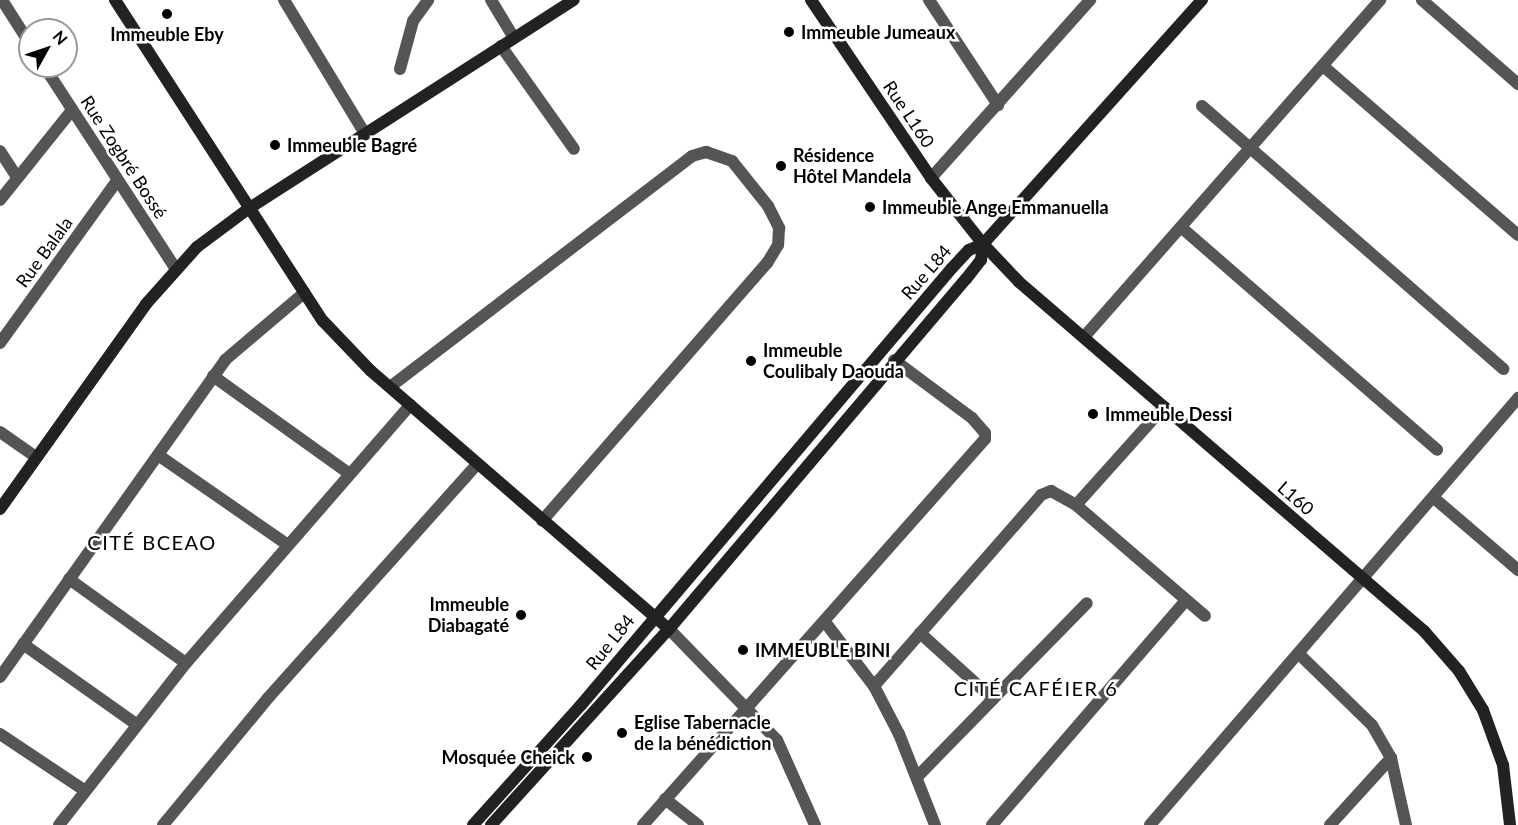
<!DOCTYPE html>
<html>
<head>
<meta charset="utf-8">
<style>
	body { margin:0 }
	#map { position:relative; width:1518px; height:825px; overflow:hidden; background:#fff; font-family:Lato,sans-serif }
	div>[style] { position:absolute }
	.street>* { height:12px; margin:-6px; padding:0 6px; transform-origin:6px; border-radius:6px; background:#555 }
	.secondary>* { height:12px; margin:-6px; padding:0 6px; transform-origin:6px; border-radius:6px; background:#222 }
	.dots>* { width:16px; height:16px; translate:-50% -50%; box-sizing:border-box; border:3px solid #fff; border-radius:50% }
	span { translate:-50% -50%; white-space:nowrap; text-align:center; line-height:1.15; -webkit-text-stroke:5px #fff; paint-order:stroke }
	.poi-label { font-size:18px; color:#000; font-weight:700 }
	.left { translate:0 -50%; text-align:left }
	.right { translate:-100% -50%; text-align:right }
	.street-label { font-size:18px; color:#000 }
	.neighbourhood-label { font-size:20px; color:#000; letter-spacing:1.5px }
	.north { position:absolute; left:18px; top:18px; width:60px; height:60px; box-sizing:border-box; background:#fff; border:2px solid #999; border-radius:50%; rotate:50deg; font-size:16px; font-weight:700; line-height:24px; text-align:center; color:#000 }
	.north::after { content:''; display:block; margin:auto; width:21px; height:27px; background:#000; clip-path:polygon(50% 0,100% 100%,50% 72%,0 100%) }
</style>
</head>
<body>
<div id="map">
	<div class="street">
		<div style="left:2px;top:0;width:52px;rotate:57.5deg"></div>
		<div style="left:284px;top:0;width:157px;rotate:58.8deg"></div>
		<div style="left:491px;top:0;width:44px;rotate:58.8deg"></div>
		<div style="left:929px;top:0;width:126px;rotate:56.7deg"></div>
		<div style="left:1422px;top:0;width:128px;rotate:41.2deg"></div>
		<div style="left:501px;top:46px;width:126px;rotate:54.7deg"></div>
		<div style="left:44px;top:66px;width:241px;rotate:57deg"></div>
		<div style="left:1323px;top:66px;width:258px;rotate:40.9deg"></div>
		<div style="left:400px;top:69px;width:50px;rotate:-74.8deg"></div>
		<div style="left:413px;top:21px;width:26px;rotate:-54deg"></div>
		<div style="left:1202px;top:106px;width:400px;rotate:41.1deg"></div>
		<div style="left:0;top:151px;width:31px;rotate:57deg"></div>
		<div style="left:931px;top:178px;width:239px;rotate:-48.2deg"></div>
		<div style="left:0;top:200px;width:115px;rotate:-51.3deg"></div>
		<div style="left:1182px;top:228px;width:338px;rotate:41deg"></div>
		<div style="left:1084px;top:337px;width:449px;rotate:-48.7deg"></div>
		<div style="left:0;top:343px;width:200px;rotate:-54.2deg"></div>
		<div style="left:213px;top:376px;width:168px;rotate:35.6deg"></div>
		<div style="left:390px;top:387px;width:380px;rotate:-37.4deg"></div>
		<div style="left:692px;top:156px;width:15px;rotate:-16deg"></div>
		<div style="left:706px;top:152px;width:28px;rotate:19deg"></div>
		<div style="left:732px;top:161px;width:58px;rotate:51.3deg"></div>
		<div style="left:768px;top:206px;width:25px;rotate:63deg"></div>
		<div style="left:779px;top:228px;width:17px;rotate:93deg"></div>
		<div style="left:778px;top:245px;width:21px;rotate:121deg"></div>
		<div style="left:767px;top:263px;width:342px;rotate:131.1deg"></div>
		<div style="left:0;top:432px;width:44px;rotate:34.8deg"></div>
		<div style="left:158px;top:455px;width:158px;rotate:34.7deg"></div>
		<div style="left:1434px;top:498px;width:111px;rotate:40.6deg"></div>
		<div style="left:1076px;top:505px;width:170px;rotate:40.7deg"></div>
		<div style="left:69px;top:579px;width:144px;rotate:35.7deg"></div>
		<div style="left:825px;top:622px;width:81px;rotate:52.6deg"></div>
		<div style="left:874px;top:686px;width:54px;rotate:62.5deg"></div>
		<div style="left:899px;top:734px;width:98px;rotate:68.4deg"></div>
		<div style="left:669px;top:629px;width:155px;rotate:45.8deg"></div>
		<div style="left:777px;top:740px;width:93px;rotate:65.9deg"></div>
		<div style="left:920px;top:633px;width:98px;rotate:42.1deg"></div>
		<div style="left:993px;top:699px;width:134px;rotate:-45.6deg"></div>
		<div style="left:23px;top:644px;width:138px;rotate:35.3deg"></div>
		<div style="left:1300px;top:655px;width:100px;rotate:44.2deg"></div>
		<div style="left:1372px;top:725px;width:38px;rotate:60deg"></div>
		<div style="left:1391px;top:758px;width:69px;rotate:77.4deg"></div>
		<div style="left:0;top:677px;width:389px;rotate:-54.6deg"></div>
		<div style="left:225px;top:360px;width:104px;rotate:-40.3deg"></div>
		<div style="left:874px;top:686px;width:254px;rotate:-48.8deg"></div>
		<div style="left:1041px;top:495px;width:11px;rotate:-22deg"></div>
		<div style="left:1051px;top:491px;width:29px;rotate:29deg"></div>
		<div style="left:1076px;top:505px;width:132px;rotate:-48.1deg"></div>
		<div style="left:0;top:734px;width:101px;rotate:33.7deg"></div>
		<div style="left:917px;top:777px;width:109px;rotate:-45.7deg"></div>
		<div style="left:665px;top:799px;width:42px;rotate:38.2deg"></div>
		<div style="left:59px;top:825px;width:206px;rotate:-51.9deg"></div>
		<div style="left:186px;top:663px;width:342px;rotate:-49deg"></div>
		<div style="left:163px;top:825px;width:165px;rotate:-50.4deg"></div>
		<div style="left:268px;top:698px;width:314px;rotate:-48.2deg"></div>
		<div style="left:643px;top:825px;width:516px;rotate:-48.46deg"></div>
		<div style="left:985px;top:439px;width:6px;rotate:-90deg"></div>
		<div style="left:985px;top:433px;width:20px;rotate:-131deg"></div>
		<div style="left:972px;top:418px;width:97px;rotate:-143.4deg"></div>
		<div style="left:992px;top:825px;width:297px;rotate:-49.2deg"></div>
		<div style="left:1150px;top:825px;width:564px;rotate:-49.24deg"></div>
		<div style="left:1330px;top:825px;width:91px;rotate:-47.7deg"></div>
	</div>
	<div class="secondary">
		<div style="left:115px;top:0;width:382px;rotate:57.1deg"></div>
		<div style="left:323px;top:321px;width:69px;rotate:46.2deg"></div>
		<div style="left:371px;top:371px;width:394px;rotate:40.9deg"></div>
		<div style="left:811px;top:0;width:215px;rotate:56deg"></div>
		<div style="left:931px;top:178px;width:84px;rotate:51.8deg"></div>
		<div style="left:983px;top:244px;width:52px;rotate:46.5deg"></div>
		<div style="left:1019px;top:282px;width:535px;rotate:40.75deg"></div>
		<div style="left:1424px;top:631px;width:53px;rotate:48.8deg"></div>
		<div style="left:1459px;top:671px;width:46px;rotate:58.4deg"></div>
		<div style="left:1483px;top:710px;width:59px;rotate:70deg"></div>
		<div style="left:1503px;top:765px;width:60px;rotate:83.3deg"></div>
		<div style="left:0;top:509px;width:252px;rotate:-54.5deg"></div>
		<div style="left:146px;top:304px;width:76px;rotate:-48.2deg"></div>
		<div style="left:197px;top:247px;width:64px;rotate:-36.7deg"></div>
		<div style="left:248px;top:209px;width:387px;rotate:-32.7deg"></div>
		<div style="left:473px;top:825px;width:161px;rotate:-48deg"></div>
		<div style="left:581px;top:705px;width:573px;rotate:-49.67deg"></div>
		<div style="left:952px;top:268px;width:25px;rotate:-47deg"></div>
		<div style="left:969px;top:250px;width:15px;rotate:-23deg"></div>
		<div style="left:983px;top:244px;width:328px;rotate:-48.1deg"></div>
		<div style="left:491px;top:825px;width:265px;rotate:-47.8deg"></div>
		<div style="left:669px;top:629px;width:459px;rotate:-49.7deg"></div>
		<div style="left:966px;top:279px;width:24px;rotate:-52deg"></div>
		<div style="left:981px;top:260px;width:16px;rotate:-83deg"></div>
	</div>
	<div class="dots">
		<div style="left:167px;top:14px;background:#000"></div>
		<div style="left:789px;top:32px;background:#000"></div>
		<div style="left:275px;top:145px;background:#000"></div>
		<div style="left:781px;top:166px;background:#000"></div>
		<div style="left:870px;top:207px;background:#000"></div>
		<div style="left:751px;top:361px;background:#000"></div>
		<div style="left:1093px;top:414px;background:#000"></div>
		<div style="left:521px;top:615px;background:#000"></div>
		<div style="left:743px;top:650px;background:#000"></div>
		<div style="left:622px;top:733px;background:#000"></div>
		<div style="left:587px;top:757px;background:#000"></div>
	</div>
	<div class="poi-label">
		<span class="left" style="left:801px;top:32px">Immeuble Jumeaux</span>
		<span style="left:167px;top:34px">Immeuble Eby</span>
		<span class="left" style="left:287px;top:145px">Immeuble Bagré</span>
		<span class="left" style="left:793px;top:166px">Résidence<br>Hôtel Mandela</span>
		<span class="left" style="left:882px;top:207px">Immeuble Ange Emmanuella</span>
		<span class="left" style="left:763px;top:361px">Immeuble<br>Coulibaly Daouda</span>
		<span class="left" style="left:1105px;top:414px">Immeuble Dessi</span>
		<span class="right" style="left:509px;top:615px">Immeuble<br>Diabagaté</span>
		<span class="left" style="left:755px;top:650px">IMMEUBLE BINI</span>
		<span class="left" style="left:634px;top:733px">Eglise Tabernacle<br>de la bénédiction</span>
		<span class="right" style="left:575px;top:757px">Mosquée Cheick</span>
	</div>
	<div class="street-label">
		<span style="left:909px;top:114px;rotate:56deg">Rue L160</span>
		<span style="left:124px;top:157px;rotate:57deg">Rue Zogbré Bossé</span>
		<span style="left:44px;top:252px;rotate:-54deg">Rue Balala</span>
		<span style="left:926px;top:272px;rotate:-49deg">Rue L84</span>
		<span style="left:1296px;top:498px;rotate:41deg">L160</span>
		<span style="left:610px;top:642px;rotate:-51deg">Rue L84</span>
	</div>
	<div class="neighbourhood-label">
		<span style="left:152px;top:542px">CITÉ BCEAO</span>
		<span style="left:1036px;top:688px">CITÉ CAFÉIER 6</span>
	</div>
	<div class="north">N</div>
</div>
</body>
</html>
